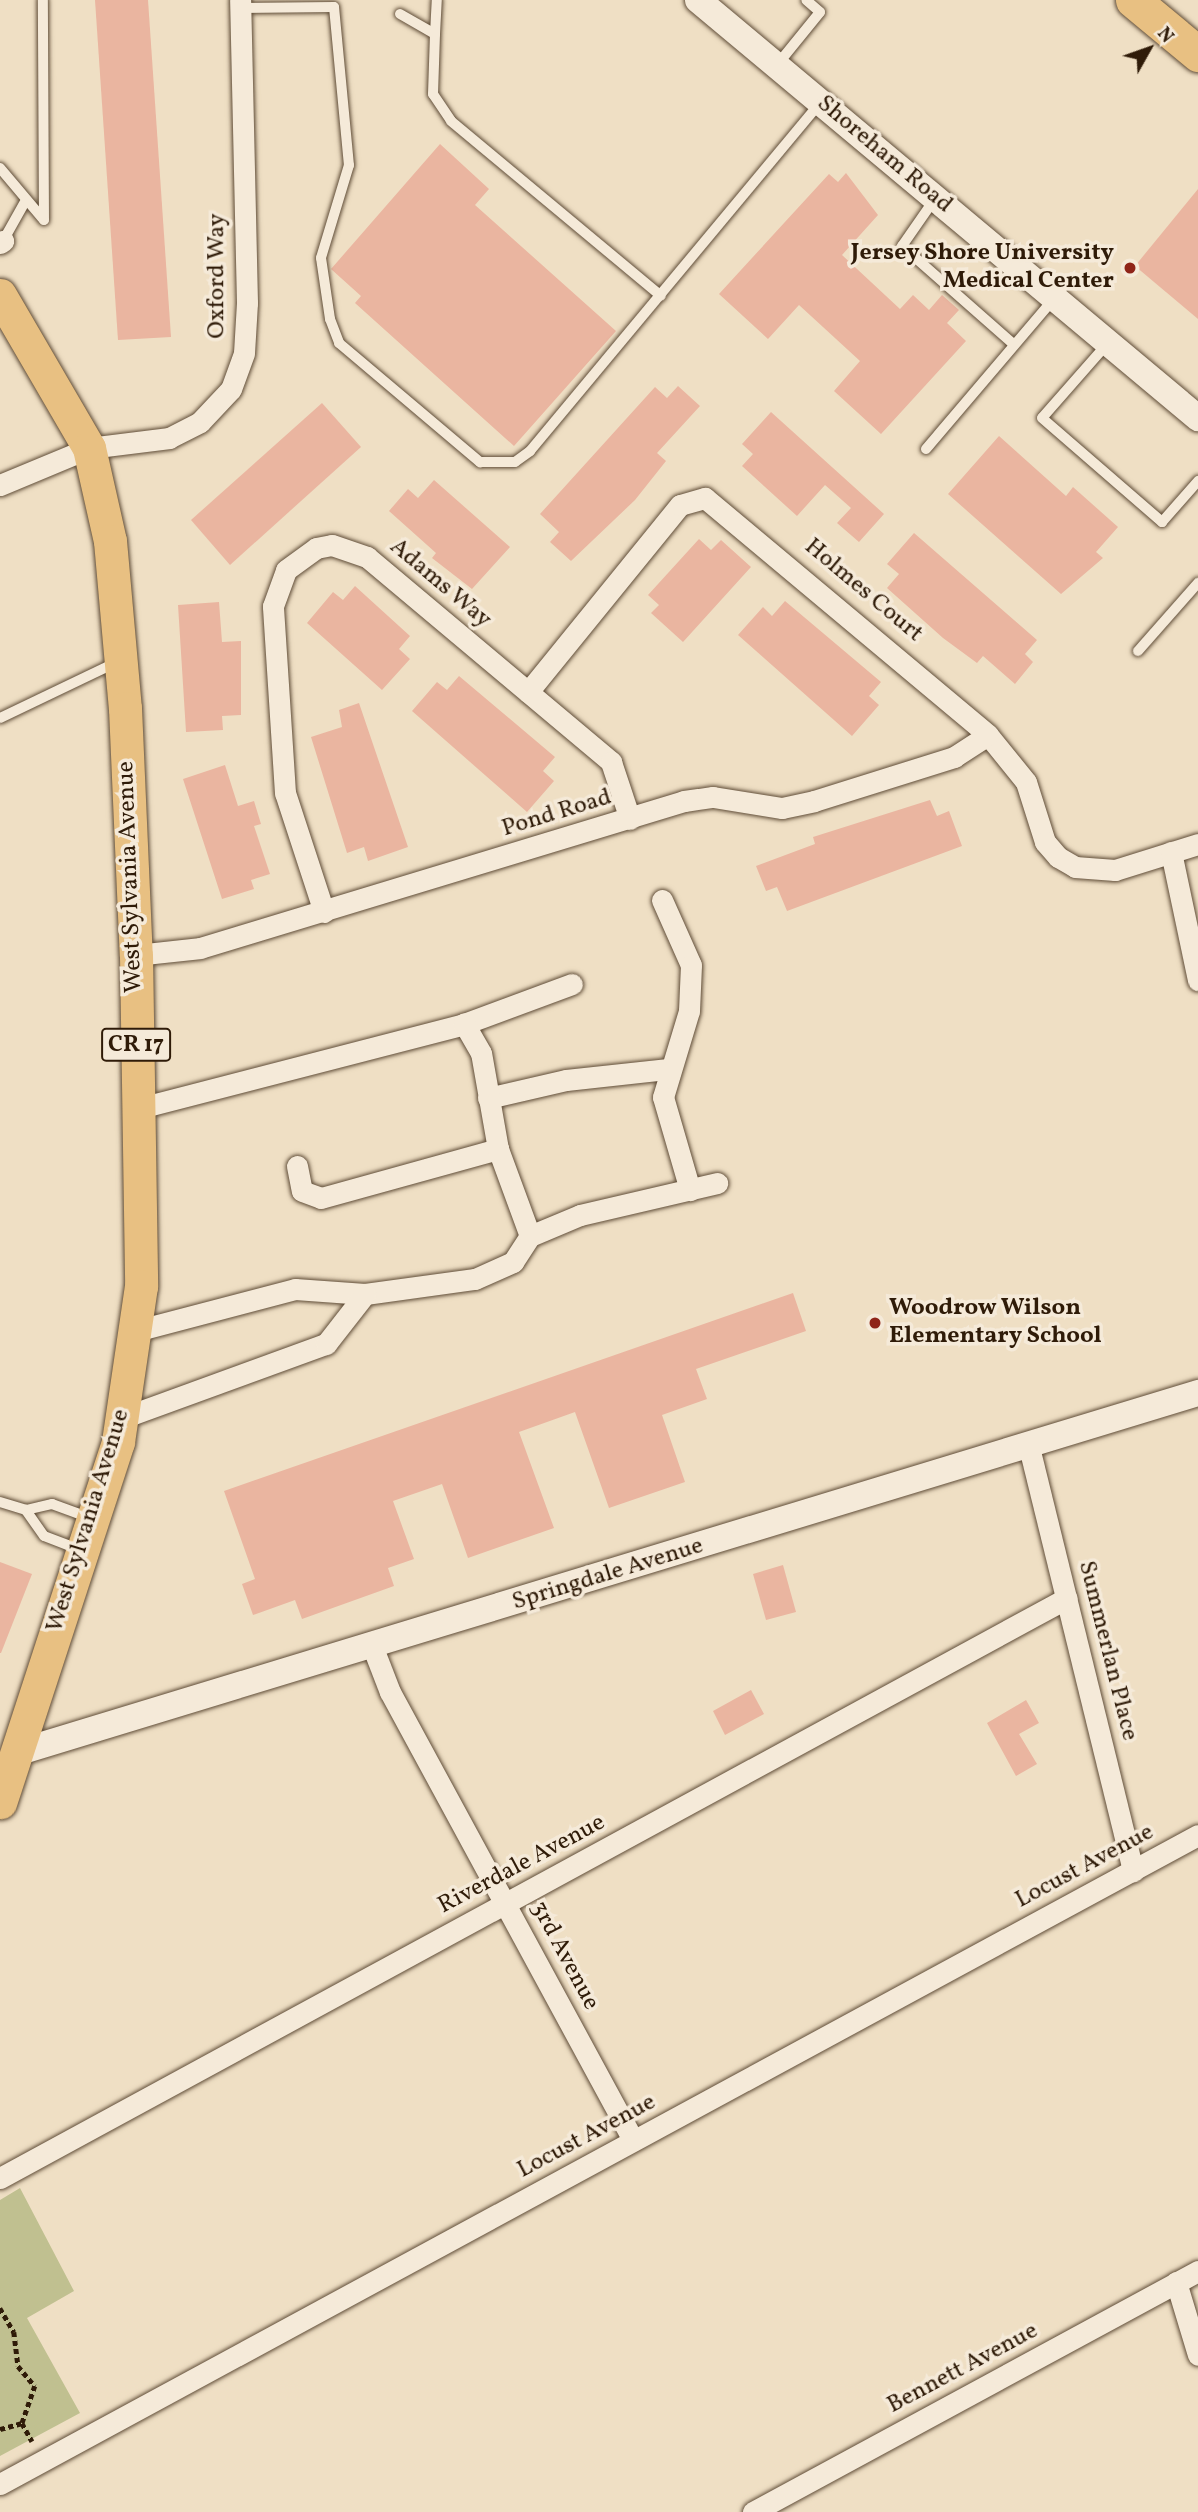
<!DOCTYPE html>
<html>
<head>
<meta charset="utf-8">
<style>
	body { margin:0 }
	#map { position:relative; width:1198px; height:2512px; overflow:hidden; background:#efdfc4; font-family:Vollkorn,serif }
	div>[style] { position:absolute }
	.green>* { inset:0; background:#c0c090 }
	.building>* { inset:0; background:#eab5a0 }
	.path>* { height:4.5px; margin-top:-2.25px; transform-origin:0; background:repeating-linear-gradient(90deg,#2f1b08 0 5px,transparent 0 8.5px) }
	.roads { filter:drop-shadow(0 0 2px #5f4c37) drop-shadow(0 0 2px #5f4c37) }
	.service>* { height:10px; margin:-5px; padding:0 5px; transform-origin:5px; border-radius:5px; background:#f5ead9 }
	.minor>* { height:21px; margin:-10.5px; padding:0 10.5px; transform-origin:10.5px; border-radius:10.5px; background:#f5ead9 }
	.tertiary>* { height:26px; margin:-13px; padding:0 13px; transform-origin:13px; border-radius:13px; background:#f5ead9 }
	.primary>* { height:33px; margin:-16.5px; padding:0 16.5px; transform-origin:16.5px; border-radius:16.5px; background:#e8c082 }
	.trunk>* { height:35px; margin:-17.5px; padding:0 17.5px; transform-origin:17.5px; border-radius:17.5px; background:#e8c082 }
	.dots>* { width:19px; height:19px; translate:-50% -50%; box-sizing:border-box; border:4px solid #f5ead9; border-radius:50% }
	span { translate:-50% -50%; white-space:nowrap; text-align:center; line-height:1.15; -webkit-text-stroke:7px #f5ead9; paint-order:stroke }
	.shield-label span { padding:2px 5px; background:#f5ead9; border:2px solid; border-radius:5px; -webkit-text-stroke-width:0 }
	.shield-label { font-size:23px; color:#2f1b08; font-weight:700 }
	.street-label { font-size:24px; color:#2f1b08 }
	.poi-label { font-size:24px; color:#2f1b08; font-weight:700 }
	.right { translate:-100% -50%; text-align:right }
	.left { translate:0 -50%; text-align:left }
	.north { position:absolute; left:1114px; top:14px; width:70px; height:70px; -webkit-text-stroke:5px #f5ead9; paint-order:stroke; rotate:50deg; font-size:19px; font-weight:700; line-height:28px; text-align:center; color:#2f1b08 }
	.north::after { content:''; display:block; margin:auto; width:24px; height:32px; background:#2f1b08; clip-path:polygon(50% 0,100% 100%,50% 72%,0 100%) }
</style>
</head>
<body>
<div id="map">
	<div class="green">
		<div style="clip-path:polygon(20px 2188px,74px 2291px,27px 2318px,80px 2413px,0 2456px,0 2200px)"></div>
	</div>
	<div class="building">
		<div style="clip-path:polygon(95px 0,148px 0,171px 337px,118px 340px)"></div>
		<div style="clip-path:polygon(440px 144px,489px 189px,475px 205px,616px 331px,514px 446px,355px 303px,361px 296px,331px 269px)"></div>
		<div style="clip-path:polygon(846px 173px,878px 215px,842px 255px,900px 309px,913px 295px,929px 310px,942px 295px,959px 310px,947px 323px,966px 341px,881px 434px,834px 391px,860px 361px,799px 305px,768px 339px,719px 294px,829px 174px,838px 182px)"></div>
		<div style="clip-path:polygon(1198px 189px,1198px 319px,1135px 266px)"></div>
		<div style="clip-path:polygon(678px 386px,700px 406px,657px 453px,666px 461px,635px 500px,571px 561px,550px 542px,559px 532px,540px 514px,655px 387px,667px 398px)"></div>
		<div style="clip-path:polygon(322px 403px,361px 447px,230px 565px,191px 520px)"></div>
		<div style="clip-path:polygon(771px 412px,884px 514px,859px 542px,837px 523px,851px 508px,825px 485px,797px 516px,742px 466px,753px 454px,742px 444px)"></div>
		<div style="clip-path:polygon(999px 436px,1066px 496px,1073px 487px,1118px 527px,1096px 552px,1103px 558px,1061px 594px,948px 494px)"></div>
		<div style="clip-path:polygon(434px 480px,510px 547px,472px 589px,432px 558px,436px 553px,389px 511px,408px 489px,418px 498px)"></div>
		<div style="clip-path:polygon(914px 533px,1037px 640px,1025px 654px,1033px 662px,1015px 684px,983px 656px,977px 663px,943px 638px,887px 588px,899px 574px,887px 564px)"></div>
		<div style="clip-path:polygon(699px 539px,711px 550px,721px 540px,751px 567px,683px 642px,651px 613px,659px 605px,648px 595px)"></div>
		<div style="clip-path:polygon(355px 586px,410px 636px,399px 649px,410px 659px,382px 690px,307px 623px,333px 592px,343px 600px)"></div>
		<div style="clip-path:polygon(785px 601px,881px 682px,869px 696px,879px 705px,852px 736px,738px 635px,763px 607px,772px 616px)"></div>
		<div style="clip-path:polygon(219px 602px,222px 642px,241px 641px,241px 715px,222px 716px,223px 730px,186px 732px,178px 605px)"></div>
		<div style="clip-path:polygon(459px 676px,555px 757px,543px 771px,554px 781px,527px 812px,412px 711px,437px 682px,447px 690px)"></div>
		<div style="clip-path:polygon(359px 703px,408px 847px,368px 861px,364px 847px,347px 853px,311px 737px,342px 727px,339px 710px)"></div>
		<div style="clip-path:polygon(225px 765px,238px 806px,254px 801px,261px 824px,254px 826px,270px 874px,251px 880px,254px 889px,222px 899px,183px 779px)"></div>
		<div style="clip-path:polygon(930px 800px,937px 816px,949px 811px,962px 846px,787px 911px,777px 887px,766px 891px,756px 866px,815px 844px,813px 837px)"></div>
		<div style="clip-path:polygon(793px 1293px,806px 1331px,696px 1369px,707px 1399px,662px 1415px,685px 1482px,609px 1508px,575px 1412px,519px 1432px,554px 1528px,468px 1558px,442px 1484px,393px 1501px,414px 1559px,388px 1568px,394px 1586px,302px 1619px,295px 1600px,253px 1615px,242px 1584px,255px 1579px,224px 1491px)"></div>
		<div style="clip-path:polygon(0 1562px,32px 1574px,1px 1653px,0 1653px)"></div>
		<div style="clip-path:polygon(783px 1565px,796px 1612px,766px 1620px,753px 1574px)"></div>
		<div style="clip-path:polygon(751px 1690px,764px 1714px,725px 1735px,713px 1711px)"></div>
		<div style="clip-path:polygon(1026px 1700px,1039px 1723px,1019px 1734px,1037px 1764px,1016px 1776px,987px 1723px)"></div>
	</div>
	<div class="path">
		<div style="left:0;top:2308px;width:28px;rotate:60deg"></div>
		<div style="left:14px;top:2332px;width:34px;rotate:83deg"></div>
		<div style="left:18px;top:2366px;width:26px;rotate:50deg"></div>
		<div style="left:35px;top:2386px;width:39px;rotate:109deg"></div>
		<div style="left:22px;top:2423px;width:21px;rotate:61deg"></div>
		<div style="left:0;top:2429px;width:23px;rotate:-15deg"></div>
	</div>
	<div class="roads">
		<div class="service">
			<div style="left:240px;top:8px;width:94px;rotate:-0.6deg"></div>
			<div style="left:334px;top:7px;width:159px;rotate:84.6deg"></div>
			<div style="left:349px;top:165px;width:97px;rotate:106.8deg"></div>
			<div style="left:321px;top:258px;width:62px;rotate:81.6deg"></div>
			<div style="left:330px;top:319px;width:26px;rotate:69deg"></div>
			<div style="left:339px;top:343px;width:185px;rotate:40.2deg"></div>
			<div style="left:480px;top:462px;width:35px"></div>
			<div style="left:515px;top:462px;width:19px;rotate:-36deg"></div>
			<div style="left:530px;top:451px;width:452px;rotate:-50.2deg"></div>
			<div style="left:400px;top:14px;width:40px;rotate:29.7deg"></div>
			<div style="left:435px;top:34px;width:60px;rotate:91.9deg"></div>
			<div style="left:433px;top:94px;width:32px;rotate:56deg"></div>
			<div style="left:451px;top:121px;width:273px;rotate:39.8deg"></div>
			<div style="left:435px;top:34px;width:34px;rotate:-87deg"></div>
			<div style="left:777px;top:65px;width:68px;rotate:-50.9deg"></div>
			<div style="left:820px;top:12px;width:18px;rotate:-139deg"></div>
			<div style="left:0;top:168px;width:68px;rotate:49.8deg"></div>
			<div style="left:44px;top:220px;width:220px;rotate:-90.3deg"></div>
			<div style="left:934px;top:200px;width:56px;rotate:124.8deg"></div>
			<div style="left:902px;top:246px;width:148px;rotate:41.4deg"></div>
			<div style="left:3px;top:241px;width:47px;rotate:-60.7deg"></div>
			<div style="left:1107px;top:344px;width:98px;rotate:131.3deg"></div>
			<div style="left:1042px;top:418px;width:159px;rotate:40.9deg"></div>
			<div style="left:1162px;top:522px;width:55px;rotate:-48.7deg"></div>
			<div style="left:926px;top:449px;width:196px;rotate:-49.6deg"></div>
			<div style="left:1138px;top:651px;width:91px;rotate:-48.6deg"></div>
			<div style="left:0;top:718px;width:130px;rotate:-25.6deg"></div>
			<div style="left:0;top:1502px;width:27px;rotate:17deg"></div>
			<div style="left:78px;top:1549px;width:36px;rotate:-159deg"></div>
			<div style="left:44px;top:1536px;width:32px;rotate:-125deg"></div>
			<div style="left:26px;top:1510px;width:27px;rotate:-13deg"></div>
			<div style="left:52px;top:1504px;width:40px;rotate:20.2deg"></div>
		</div>
		<div class="minor">
			<div style="left:0;top:243px;width:4px;rotate:-34deg"></div>
			<div style="left:0;top:485px;width:96px;rotate:-22.6deg"></div>
			<div style="left:89px;top:448px;width:81px;rotate:-7.1deg"></div>
			<div style="left:169px;top:438px;width:35px;rotate:-27deg"></div>
			<div style="left:200px;top:422px;width:45px;rotate:-46.8deg"></div>
			<div style="left:231px;top:389px;width:38px;rotate:-70deg"></div>
			<div style="left:244px;top:353px;width:50px;rotate:-86.6deg"></div>
			<div style="left:247px;top:303px;width:303px;rotate:-91.3deg"></div>
			<div style="left:528px;top:692px;width:241px;rotate:-50.9deg"></div>
			<div style="left:680px;top:505px;width:26px;rotate:-16deg"></div>
			<div style="left:705px;top:498px;width:369px;rotate:39.9deg"></div>
			<div style="left:988px;top:735px;width:60px;rotate:51deg"></div>
			<div style="left:1026px;top:782px;width:63px;rotate:72.4deg"></div>
			<div style="left:1045px;top:842px;width:20px;rotate:49deg"></div>
			<div style="left:1058px;top:857px;width:20px;rotate:30deg"></div>
			<div style="left:1075px;top:867px;width:40px;rotate:4.3deg"></div>
			<div style="left:1115px;top:870px;width:87px;rotate:-17.4deg"></div>
			<div style="left:1171px;top:852px;width:131px;rotate:78.1deg"></div>
			<div style="left:662px;top:900px;width:71px;rotate:66deg"></div>
			<div style="left:691px;top:965px;width:46px;rotate:92.5deg"></div>
			<div style="left:689px;top:1011px;width:90px;rotate:106.8deg"></div>
			<div style="left:663px;top:1097px;width:97px;rotate:73.8deg"></div>
			<div style="left:324px;top:912px;width:125px;rotate:-108.1deg"></div>
			<div style="left:285px;top:793px;width:187px;rotate:-93.7deg"></div>
			<div style="left:273px;top:606px;width:38px;rotate:-70deg"></div>
			<div style="left:286px;top:570px;width:37px;rotate:-36deg"></div>
			<div style="left:316px;top:548px;width:16px;rotate:-11deg"></div>
			<div style="left:332px;top:545px;width:37px;rotate:19deg"></div>
			<div style="left:367px;top:557px;width:319px;rotate:40deg"></div>
			<div style="left:611px;top:762px;width:60px;rotate:71.6deg"></div>
			<div style="left:136px;top:955px;width:64px;rotate:-6.2deg"></div>
			<div style="left:200px;top:948px;width:506px;rotate:-16.89deg"></div>
			<div style="left:684px;top:801px;width:29px;rotate:-8deg"></div>
			<div style="left:713px;top:797px;width:70px;rotate:9.1deg"></div>
			<div style="left:782px;top:808px;width:33px;rotate:-12deg"></div>
			<div style="left:814px;top:801px;width:147px;rotate:-17.4deg"></div>
			<div style="left:954px;top:757px;width:40px;rotate:-32.9deg"></div>
			<div style="left:488px;top:1098px;width:80px;rotate:-13deg"></div>
			<div style="left:566px;top:1080px;width:103px;rotate:-6.2deg"></div>
			<div style="left:136px;top:1109px;width:339px;rotate:-14.5deg"></div>
			<div style="left:464px;top:1024px;width:115px;rotate:-20.3deg"></div>
			<div style="left:297px;top:1166px;width:25px;rotate:79deg"></div>
			<div style="left:302px;top:1191px;width:20px;rotate:20deg"></div>
			<div style="left:321px;top:1198px;width:184px;rotate:-15.5deg"></div>
			<div style="left:530px;top:1236px;width:54px;rotate:-22.8deg"></div>
			<div style="left:580px;top:1215px;width:141px;rotate:-13.1deg"></div>
			<div style="left:139px;top:1330px;width:161px;rotate:-14.7deg"></div>
			<div style="left:295px;top:1289px;width:70px;rotate:4.1deg"></div>
			<div style="left:365px;top:1294px;width:111px;rotate:-7.8deg"></div>
			<div style="left:475px;top:1279px;width:42px;rotate:-24.1deg"></div>
			<div style="left:513px;top:1262px;width:31px;rotate:-57deg"></div>
			<div style="left:530px;top:1236px;width:93px;rotate:-110.2deg"></div>
			<div style="left:498px;top:1149px;width:97px;rotate:-100deg"></div>
			<div style="left:481px;top:1053px;width:34px;rotate:-120deg"></div>
			<div style="left:125px;top:1417px;width:214px;rotate:-20deg"></div>
			<div style="left:326px;top:1344px;width:63px;rotate:-52deg"></div>
			<div style="left:1028px;top:1443px;width:441px;rotate:76.2deg"></div>
			<div style="left:373px;top:1648px;width:47px;rotate:68.9deg"></div>
			<div style="left:390px;top:1692px;width:510px;rotate:61.52deg"></div>
			<div style="left:0;top:2178px;width:1214px;rotate:-28.53deg"></div>
			<div style="left:1176px;top:2282px;width:76px;rotate:73.2deg"></div>
			<div style="left:0;top:2484px;width:1362px;rotate:-28.45deg"></div>
			<div style="left:753px;top:2512px;width:506px;rotate:-28.44deg"></div>
		</div>
		<div class="tertiary">
			<div style="left:698px;top:0;width:652px;rotate:39.9deg"></div>
			<div style="left:16px;top:1753px;width:1236px;rotate:-16.94deg"></div>
		</div>
		<div class="primary">
			<div style="left:0;top:295px;width:177px;rotate:59.8deg"></div>
			<div style="left:89px;top:448px;width:95px;rotate:77.3deg"></div>
			<div style="left:110px;top:541px;width:168px;rotate:84.9deg"></div>
			<div style="left:125px;top:708px;width:247px;rotate:87.5deg"></div>
			<div style="left:136px;top:955px;width:331px;rotate:89.1deg"></div>
			<div style="left:141px;top:1286px;width:158px;rotate:98.4deg"></div>
			<div style="left:118px;top:1442px;width:379px;rotate:108.1deg"></div>
		</div>
		<div class="trunk">
			<div style="left:1133px;top:0;width:85px;rotate:39.7deg"></div>
		</div>
	</div>
	<div class="dots">
		<div style="left:1130px;top:268px;background:#8f2418"></div>
		<div style="left:875px;top:1323px;background:#8f2418"></div>
	</div>
	<div class="shield-label">
		<span style="left:136px;top:1045px">CR 17</span>
	</div>
	<div class="street-label">
		<span style="left:884px;top:155px;rotate:40deg">Shoreham Road</span>
		<span style="left:218px;top:276px;rotate:-90deg">Oxford Way</span>
		<span style="left:440px;top:584px;rotate:40deg">Adams Way</span>
		<span style="left:863px;top:591px;rotate:40deg">Holmes Court</span>
		<span style="left:557px;top:814px;rotate:-17deg">Pond Road</span>
		<span style="left:131px;top:877px;rotate:-92deg">West Sylvania Avenue</span>
		<span style="left:89px;top:1521px;rotate:-73deg">West Sylvania Avenue</span>
		<span style="left:608px;top:1575px;rotate:-17deg">Springdale Avenue</span>
		<span style="left:1107px;top:1651px;rotate:76deg">Summerlan Place</span>
		<span style="left:522px;top:1865px;rotate:-28deg">Riverdale Avenue</span>
		<span style="left:1085px;top:1867px;rotate:-28deg">Locust Avenue</span>
		<span style="left:564px;top:1956px;rotate:62deg">3rd Avenue</span>
		<span style="left:587px;top:2137px;rotate:-28deg">Locust Avenue</span>
		<span style="left:963px;top:2369px;rotate:-28deg">Bennett Avenue</span>
	</div>
	<div class="poi-label">
		<span class="right" style="left:1114px;top:268px">Jersey Shore University<br>Medical Center</span>
		<span class="left" style="left:889px;top:1323px">Woodrow Wilson<br>Elementary School</span>
	</div>
	<div class="north">N</div>
</div>
</body>
</html>
